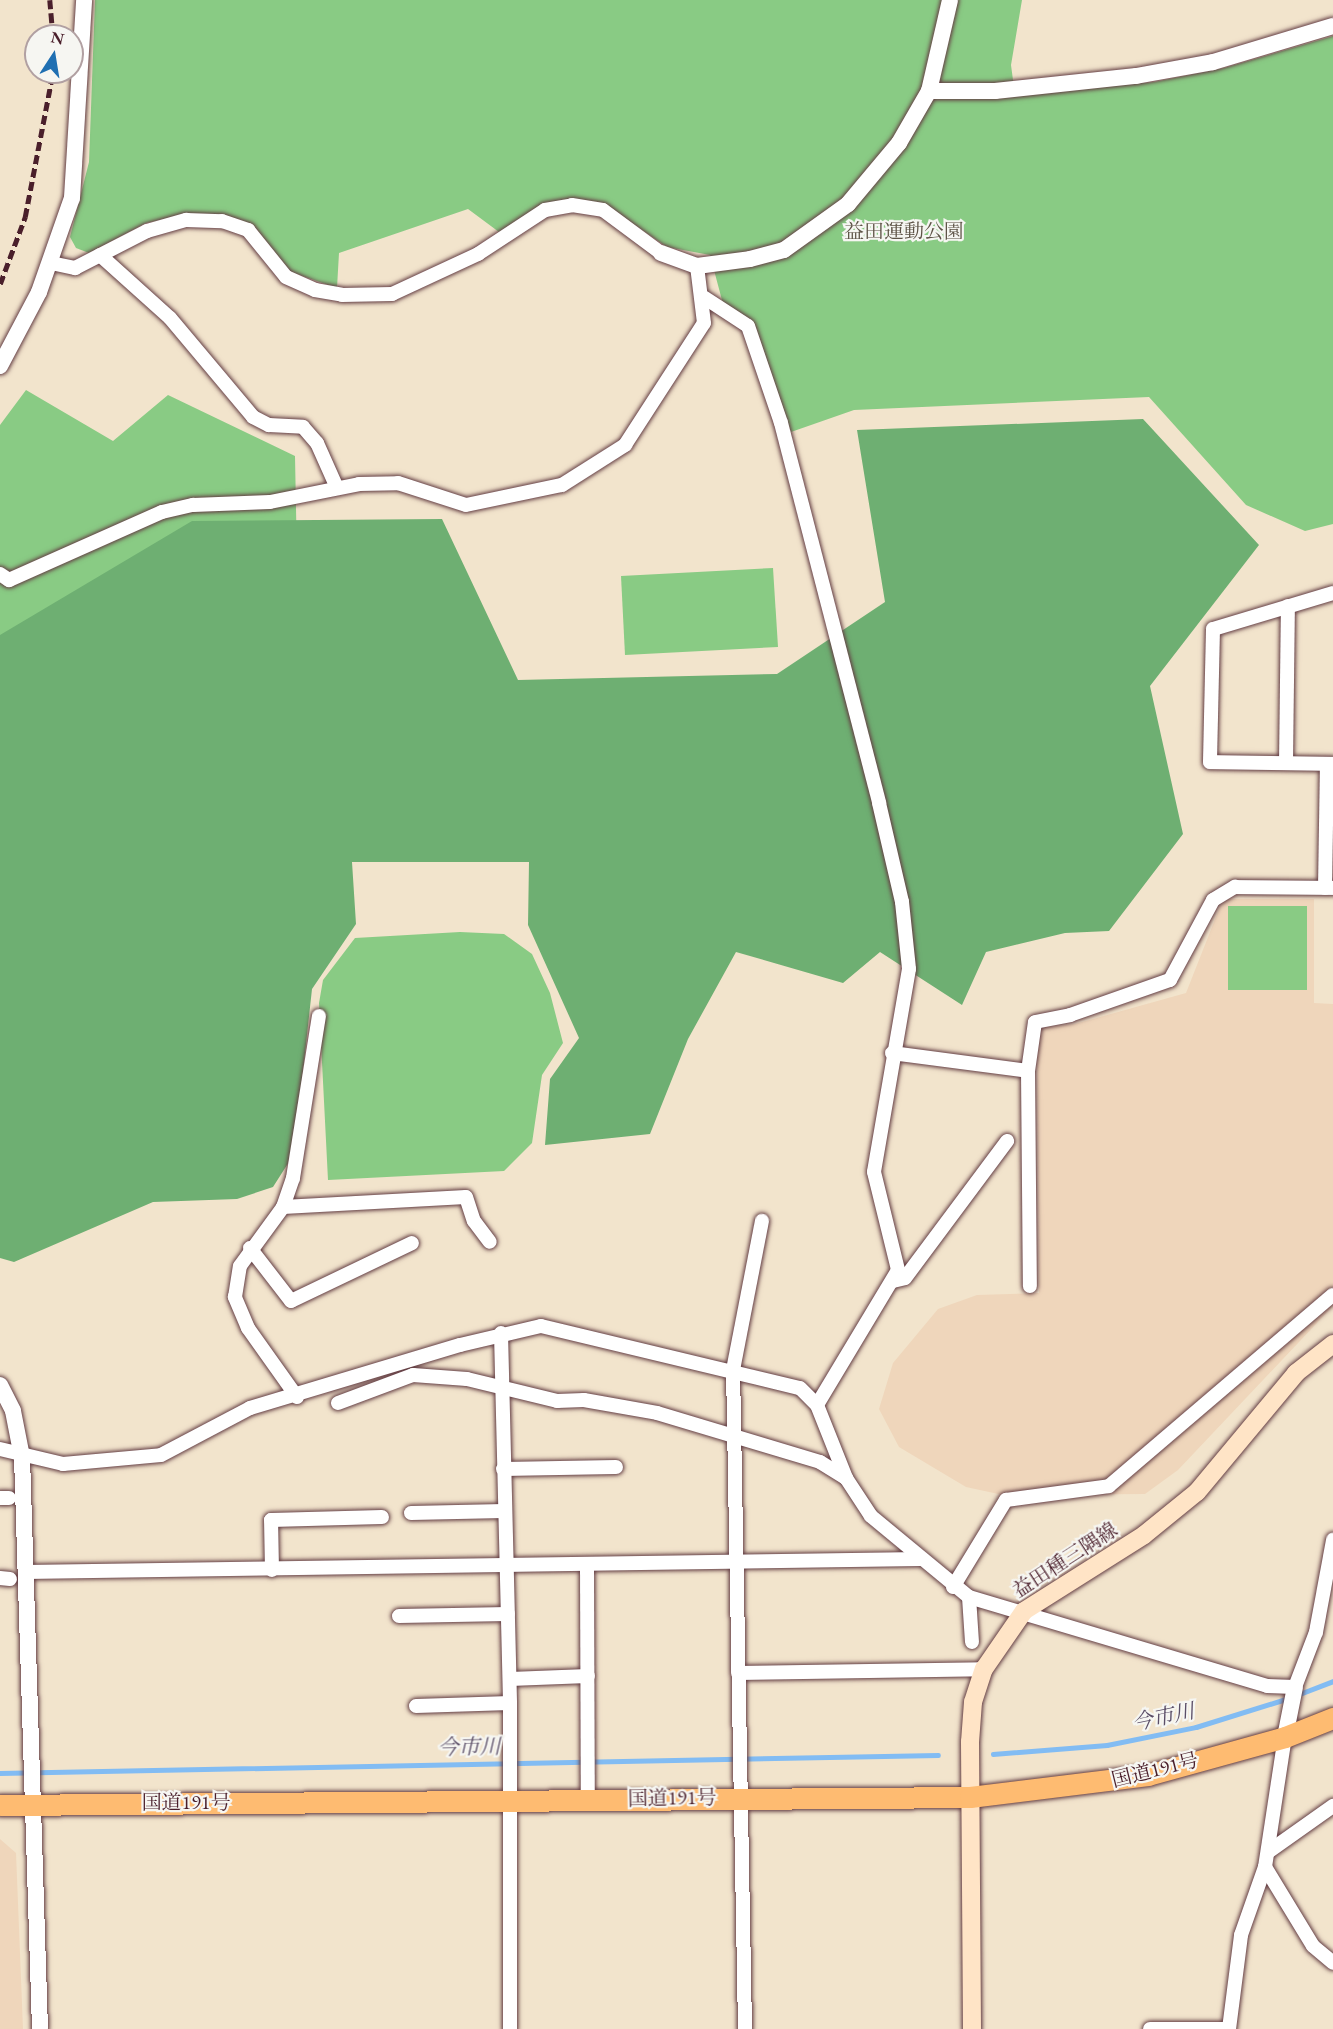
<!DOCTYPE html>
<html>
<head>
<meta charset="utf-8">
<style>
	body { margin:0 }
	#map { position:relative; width:1333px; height:2029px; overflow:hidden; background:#f2e4cc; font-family:"EB Garamond","Noto Serif JP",serif }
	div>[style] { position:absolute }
	.built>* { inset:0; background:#efd6bb }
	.green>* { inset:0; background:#89cb84 }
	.forest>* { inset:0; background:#6eaf72 }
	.stream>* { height:4.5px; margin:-2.25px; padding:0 2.25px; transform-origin:2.25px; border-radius:2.25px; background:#82bcf3 }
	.roads { filter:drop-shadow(0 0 2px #633d43) drop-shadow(0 0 2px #633d43) }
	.minor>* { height:14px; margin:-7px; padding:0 7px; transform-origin:7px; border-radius:7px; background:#fff }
	.tertiary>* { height:16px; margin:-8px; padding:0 8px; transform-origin:8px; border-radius:8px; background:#fff }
	.secondary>* { height:18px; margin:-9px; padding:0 9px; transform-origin:9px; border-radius:9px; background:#ffe4c6 }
	.trunk>* { height:21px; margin:-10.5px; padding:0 10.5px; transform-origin:10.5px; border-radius:10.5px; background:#febb71 }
	.rail>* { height:4.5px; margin-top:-2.25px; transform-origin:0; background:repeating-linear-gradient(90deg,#4a1f2b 0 9px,transparent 0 13.5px) }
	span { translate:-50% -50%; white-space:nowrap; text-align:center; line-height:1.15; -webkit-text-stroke:4.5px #f6f6f2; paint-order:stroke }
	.park-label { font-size:20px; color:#5d5346 }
	.street-label { font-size:20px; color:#4a1f2b }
	.water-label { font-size:21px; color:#5b4e67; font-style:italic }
	.north { position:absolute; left:24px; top:24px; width:60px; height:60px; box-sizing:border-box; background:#f6f6f2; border:2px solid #b1a0a2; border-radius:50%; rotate:12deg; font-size:16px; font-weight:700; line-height:24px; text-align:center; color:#4a1f2b }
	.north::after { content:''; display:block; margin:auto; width:21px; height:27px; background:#1f6fb2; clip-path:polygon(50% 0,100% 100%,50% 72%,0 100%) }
</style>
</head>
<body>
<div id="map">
	<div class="built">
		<div style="clip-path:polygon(1223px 899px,1314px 899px,1314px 1003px,1333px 1004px,1333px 1306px,1178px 1470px,1145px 1494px,1003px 1495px,966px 1487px,899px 1447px,879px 1409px,893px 1363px,938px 1309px,977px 1295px,1039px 1293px,1037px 1028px,1075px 1024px,1186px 993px)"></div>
		<div style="clip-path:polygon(0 1839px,16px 1853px,23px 2029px,0 2029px)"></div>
	</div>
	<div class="green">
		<div style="clip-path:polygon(95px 0,1022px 0,1011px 65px,1015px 95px,1154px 82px,1224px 68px,1333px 36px,1333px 524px,1305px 531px,1246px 505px,1149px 397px,854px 410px,791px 432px,755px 325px,723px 304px,710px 255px,667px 247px,610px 208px,543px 204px,499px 232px,468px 209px,339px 253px,337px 288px,291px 272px,254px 226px,224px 215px,187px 214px,146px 223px,89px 253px,76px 248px,70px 237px,89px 162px)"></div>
		<div style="clip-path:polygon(26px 390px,113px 441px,168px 395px,295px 456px,304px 925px,0 1044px,0 425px)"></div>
		<div style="clip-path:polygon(773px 568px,778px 647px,625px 655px,621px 576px)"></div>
		<div style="clip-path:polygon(1228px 906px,1307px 906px,1307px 990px,1228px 990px)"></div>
		<div style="clip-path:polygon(460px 932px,504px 934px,532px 954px,550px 993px,563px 1043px,542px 1075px,532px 1143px,504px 1171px,328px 1180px,319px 1003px,323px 980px,355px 938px)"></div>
	</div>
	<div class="forest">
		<div style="clip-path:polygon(1143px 419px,1259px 545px,1150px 686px,1183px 834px,1109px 931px,1065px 933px,986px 952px,962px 1005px,880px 952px,843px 983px,736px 952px,688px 1039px,650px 1134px,545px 1145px,550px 1079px,579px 1038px,528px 925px,529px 862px,352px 862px,356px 924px,312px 989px,294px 1154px,273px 1187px,237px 1199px,153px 1202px,14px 1262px,0 1258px,0 635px,192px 521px,442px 519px,518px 680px,777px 674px,885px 602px,857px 430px)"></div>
	</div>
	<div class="stream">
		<div style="left:1297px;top:1695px;width:39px;rotate:-21deg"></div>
		<div style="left:993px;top:1754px;width:114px;rotate:-4.5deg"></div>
		<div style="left:1107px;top:1745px;width:91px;rotate:-11.4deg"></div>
		<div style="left:1196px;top:1727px;width:97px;rotate:-17.3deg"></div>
		<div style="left:0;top:1773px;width:938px;rotate:-1.1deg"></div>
	</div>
	<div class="roads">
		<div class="minor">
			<div style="left:100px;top:255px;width:94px;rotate:42deg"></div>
			<div style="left:170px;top:318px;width:129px;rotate:50deg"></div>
			<div style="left:253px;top:417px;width:18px;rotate:27deg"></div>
			<div style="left:269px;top:425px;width:34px;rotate:3deg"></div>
			<div style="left:303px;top:427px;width:21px;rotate:49deg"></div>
			<div style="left:317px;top:443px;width:49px;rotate:66deg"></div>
			<div style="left:51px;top:263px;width:25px;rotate:12deg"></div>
			<div style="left:75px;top:268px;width:81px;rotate:-27.2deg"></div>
			<div style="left:147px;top:231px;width:41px;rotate:-15.8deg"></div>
			<div style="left:186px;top:220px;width:36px;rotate:2deg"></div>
			<div style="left:222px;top:221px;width:28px;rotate:19deg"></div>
			<div style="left:248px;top:230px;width:60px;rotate:51deg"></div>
			<div style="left:286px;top:277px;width:32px;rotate:24deg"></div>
			<div style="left:315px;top:290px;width:27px;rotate:10deg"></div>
			<div style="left:342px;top:295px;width:50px;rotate:-1.1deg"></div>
			<div style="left:392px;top:294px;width:95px;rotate:-24.9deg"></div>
			<div style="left:478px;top:254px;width:80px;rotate:-33.3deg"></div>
			<div style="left:545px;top:210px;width:27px;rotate:-10deg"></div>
			<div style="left:572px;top:205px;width:31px;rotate:9deg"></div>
			<div style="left:603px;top:210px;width:72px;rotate:36.6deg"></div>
			<div style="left:705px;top:298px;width:51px;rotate:33.1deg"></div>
			<div style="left:748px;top:326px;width:102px;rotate:71.2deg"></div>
			<div style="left:781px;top:423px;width:392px;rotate:75.5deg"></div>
			<div style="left:879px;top:803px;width:102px;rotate:76.9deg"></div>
			<div style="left:902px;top:902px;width:67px;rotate:84deg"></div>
			<div style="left:909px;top:969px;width:206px;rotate:99.8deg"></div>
			<div style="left:874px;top:1172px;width:101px;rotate:76.2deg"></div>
			<div style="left:898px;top:1270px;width:157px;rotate:121deg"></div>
			<div style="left:0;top:574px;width:11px;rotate:34deg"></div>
			<div style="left:9px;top:580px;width:167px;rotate:-24deg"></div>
			<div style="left:162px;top:512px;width:32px;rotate:-13deg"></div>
			<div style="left:193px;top:505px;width:77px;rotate:-2.2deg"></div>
			<div style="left:270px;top:502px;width:91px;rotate:-11.4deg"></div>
			<div style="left:359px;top:484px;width:39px;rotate:-1deg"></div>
			<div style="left:398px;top:483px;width:71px;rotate:17.9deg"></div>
			<div style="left:466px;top:505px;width:98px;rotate:-11.8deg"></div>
			<div style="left:562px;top:485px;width:75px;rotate:-32.4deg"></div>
			<div style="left:625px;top:445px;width:145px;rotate:-57.1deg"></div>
			<div style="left:704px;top:323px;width:57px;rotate:-97deg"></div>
			<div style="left:1333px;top:593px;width:125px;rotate:163.3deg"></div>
			<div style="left:1213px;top:629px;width:133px;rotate:91.3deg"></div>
			<div style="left:1210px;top:762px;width:123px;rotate:0.9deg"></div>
			<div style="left:1286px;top:763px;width:157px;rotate:-89.3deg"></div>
			<div style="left:1325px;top:888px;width:124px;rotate:-89.1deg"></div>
			<div style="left:892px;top:1053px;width:137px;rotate:7.5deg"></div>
			<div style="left:1028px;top:1071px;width:49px;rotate:-81.9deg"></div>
			<div style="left:1035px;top:1022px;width:36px;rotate:-11deg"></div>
			<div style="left:1070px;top:1015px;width:106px;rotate:-19.3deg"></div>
			<div style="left:1170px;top:980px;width:91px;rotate:-61.7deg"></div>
			<div style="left:1213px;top:900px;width:26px;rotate:-31deg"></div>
			<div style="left:1235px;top:887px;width:98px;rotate:0.6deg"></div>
			<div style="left:1028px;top:1071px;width:215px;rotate:89.5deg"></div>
			<div style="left:283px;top:1207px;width:183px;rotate:-3.1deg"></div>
			<div style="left:466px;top:1197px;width:25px;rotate:72deg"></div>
			<div style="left:474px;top:1221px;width:26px;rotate:53deg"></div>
			<div style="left:250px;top:1248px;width:67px;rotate:52.3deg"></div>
			<div style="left:291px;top:1301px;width:134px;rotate:-25.6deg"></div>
			<div style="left:893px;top:1281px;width:12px;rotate:-14deg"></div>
			<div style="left:905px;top:1278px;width:171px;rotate:-53.3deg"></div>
			<div style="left:501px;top:1333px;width:370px;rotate:88.6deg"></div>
			<div style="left:510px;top:1703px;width:326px;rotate:90deg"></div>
			<div style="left:297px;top:1397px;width:85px;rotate:-125.4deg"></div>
			<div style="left:248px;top:1328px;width:34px;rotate:-113deg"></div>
			<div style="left:235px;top:1297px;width:31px;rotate:-81deg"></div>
			<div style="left:240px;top:1266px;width:73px;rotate:-53.9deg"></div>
			<div style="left:283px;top:1207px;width:31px;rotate:-71deg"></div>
			<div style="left:293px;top:1178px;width:164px;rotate:-80.9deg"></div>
			<div style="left:338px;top:1403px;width:80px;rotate:-20.5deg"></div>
			<div style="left:413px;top:1375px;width:54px;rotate:4.2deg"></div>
			<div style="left:467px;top:1379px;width:93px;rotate:13.7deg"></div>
			<div style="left:557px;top:1401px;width:27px;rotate:-2deg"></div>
			<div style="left:584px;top:1400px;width:74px;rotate:10.1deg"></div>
			<div style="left:657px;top:1413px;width:170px;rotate:16.7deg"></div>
			<div style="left:820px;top:1462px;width:31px;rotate:32deg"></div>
			<div style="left:0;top:1449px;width:65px;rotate:13.4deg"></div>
			<div style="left:63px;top:1464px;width:98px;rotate:-5.2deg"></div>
			<div style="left:161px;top:1455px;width:101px;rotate:-27.8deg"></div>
			<div style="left:250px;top:1408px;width:219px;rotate:-16.7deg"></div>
			<div style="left:460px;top:1345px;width:83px;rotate:-13.2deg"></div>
			<div style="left:541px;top:1326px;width:266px;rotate:13.5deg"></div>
			<div style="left:800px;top:1388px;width:24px;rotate:45deg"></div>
			<div style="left:817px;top:1405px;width:79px;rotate:68.3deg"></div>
			<div style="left:846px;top:1478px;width:45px;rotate:56.7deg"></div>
			<div style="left:871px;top:1516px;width:127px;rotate:39.6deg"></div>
			<div style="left:969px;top:1597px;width:311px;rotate:16.6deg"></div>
			<div style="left:1267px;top:1686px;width:28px;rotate:2deg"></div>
			<div style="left:1295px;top:1687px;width:59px;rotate:-69.1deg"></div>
			<div style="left:1316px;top:1632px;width:94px;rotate:-79.5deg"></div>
			<div style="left:503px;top:1469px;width:113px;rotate:-1deg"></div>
			<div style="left:0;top:1498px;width:9px"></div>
			<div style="left:411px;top:1513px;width:93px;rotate:-1.2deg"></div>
			<div style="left:587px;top:1565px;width:235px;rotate:89.8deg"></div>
			<div style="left:272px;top:1570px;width:50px;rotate:-91.1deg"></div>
			<div style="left:271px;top:1520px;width:111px;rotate:-1.5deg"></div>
			<div style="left:25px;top:1572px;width:896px;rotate:-0.83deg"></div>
			<div style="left:0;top:1578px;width:10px;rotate:6deg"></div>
			<div style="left:953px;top:1587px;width:102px;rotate:-58.7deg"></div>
			<div style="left:1006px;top:1500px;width:104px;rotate:-7.7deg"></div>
			<div style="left:1109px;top:1486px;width:294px;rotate:-40.5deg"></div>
			<div style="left:969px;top:1597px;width:45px;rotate:86.2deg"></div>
			<div style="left:399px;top:1616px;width:109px;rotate:-1.1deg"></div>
			<div style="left:738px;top:1673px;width:246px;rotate:-0.9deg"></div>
			<div style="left:510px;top:1679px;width:78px;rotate:-2.2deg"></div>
			<div style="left:416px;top:1706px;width:94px;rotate:-1.8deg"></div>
			<div style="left:1268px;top:1852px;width:80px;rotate:-35.3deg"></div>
			<div style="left:1265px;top:1867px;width:92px;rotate:58.7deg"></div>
			<div style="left:1313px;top:1946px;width:26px;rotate:40deg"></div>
			<div style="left:745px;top:2029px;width:659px;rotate:-91.04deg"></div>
			<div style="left:733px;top:1370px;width:152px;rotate:-79deg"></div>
			<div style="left:1150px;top:2029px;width:79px"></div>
			<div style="left:1229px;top:2029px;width:95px;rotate:-82.7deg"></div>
			<div style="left:1241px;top:1935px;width:72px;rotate:-70.6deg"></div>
			<div style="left:1265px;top:1867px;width:132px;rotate:-81.3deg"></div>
		</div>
		<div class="tertiary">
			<div style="left:929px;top:91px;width:66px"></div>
			<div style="left:995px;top:91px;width:142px;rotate:-6.1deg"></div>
			<div style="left:1136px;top:76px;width:78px;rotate:-10.3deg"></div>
			<div style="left:1213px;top:62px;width:125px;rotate:-16.7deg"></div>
			<div style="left:661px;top:253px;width:38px;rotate:20deg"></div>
			<div style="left:697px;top:266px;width:53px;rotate:-7.5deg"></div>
			<div style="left:750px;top:259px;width:35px;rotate:-15deg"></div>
			<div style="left:784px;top:250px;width:79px;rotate:-35.7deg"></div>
			<div style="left:848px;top:204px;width:80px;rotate:-50.1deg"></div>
			<div style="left:899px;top:143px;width:60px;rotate:-60deg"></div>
			<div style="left:929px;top:91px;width:93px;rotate:-77deg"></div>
			<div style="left:0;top:366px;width:84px;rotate:-62.2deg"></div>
			<div style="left:39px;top:292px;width:100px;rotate:-70.7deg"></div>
			<div style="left:72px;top:198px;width:198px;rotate:-86.5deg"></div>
			<div style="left:0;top:1385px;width:29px;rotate:63deg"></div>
			<div style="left:13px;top:1411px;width:47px;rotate:78.9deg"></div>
			<div style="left:22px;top:1457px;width:572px;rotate:88.2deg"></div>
			<div style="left:1285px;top:1737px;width:51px;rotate:-78.7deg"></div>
		</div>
		<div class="secondary">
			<div style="left:972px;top:2029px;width:287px;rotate:-90.4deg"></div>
			<div style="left:970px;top:1742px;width:40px;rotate:-85.7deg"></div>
			<div style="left:973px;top:1702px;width:35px;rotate:-72deg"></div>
			<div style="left:984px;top:1669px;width:70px;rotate:-55.4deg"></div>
			<div style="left:1024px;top:1611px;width:142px;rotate:-32.3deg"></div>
			<div style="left:1144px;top:1535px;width:68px;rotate:-39.1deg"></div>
			<div style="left:1197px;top:1492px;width:155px;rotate:-50.2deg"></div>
			<div style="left:1296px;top:1373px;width:47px;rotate:-38.1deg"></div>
		</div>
		<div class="trunk">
			<div style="left:0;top:1805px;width:970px;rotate:-0.47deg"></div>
			<div style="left:970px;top:1797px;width:179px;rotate:-7deg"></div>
			<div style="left:1148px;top:1775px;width:142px;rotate:-15.5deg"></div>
			<div style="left:1285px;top:1737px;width:52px;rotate:-21.6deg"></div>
		</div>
	</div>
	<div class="rail">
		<div style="left:50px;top:0;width:36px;rotate:85deg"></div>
		<div style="left:0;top:284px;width:72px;rotate:-69.5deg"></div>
		<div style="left:25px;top:217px;width:148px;rotate:-79.1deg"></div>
	</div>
	<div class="park-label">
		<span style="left:904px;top:231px">益田運動公園</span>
	</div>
	<div class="street-label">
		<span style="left:1065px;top:1560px;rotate:-33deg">益田種三隅線</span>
		<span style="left:1155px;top:1770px;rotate:-14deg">国道191号</span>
		<span style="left:672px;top:1798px;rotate:-1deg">国道191号</span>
		<span style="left:186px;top:1802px">国道191号</span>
	</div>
	<div class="water-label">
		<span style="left:1163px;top:1717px;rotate:-12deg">今市川</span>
		<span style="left:469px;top:1747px;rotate:-1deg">今市川</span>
	</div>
	<div class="north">N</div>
</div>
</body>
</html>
